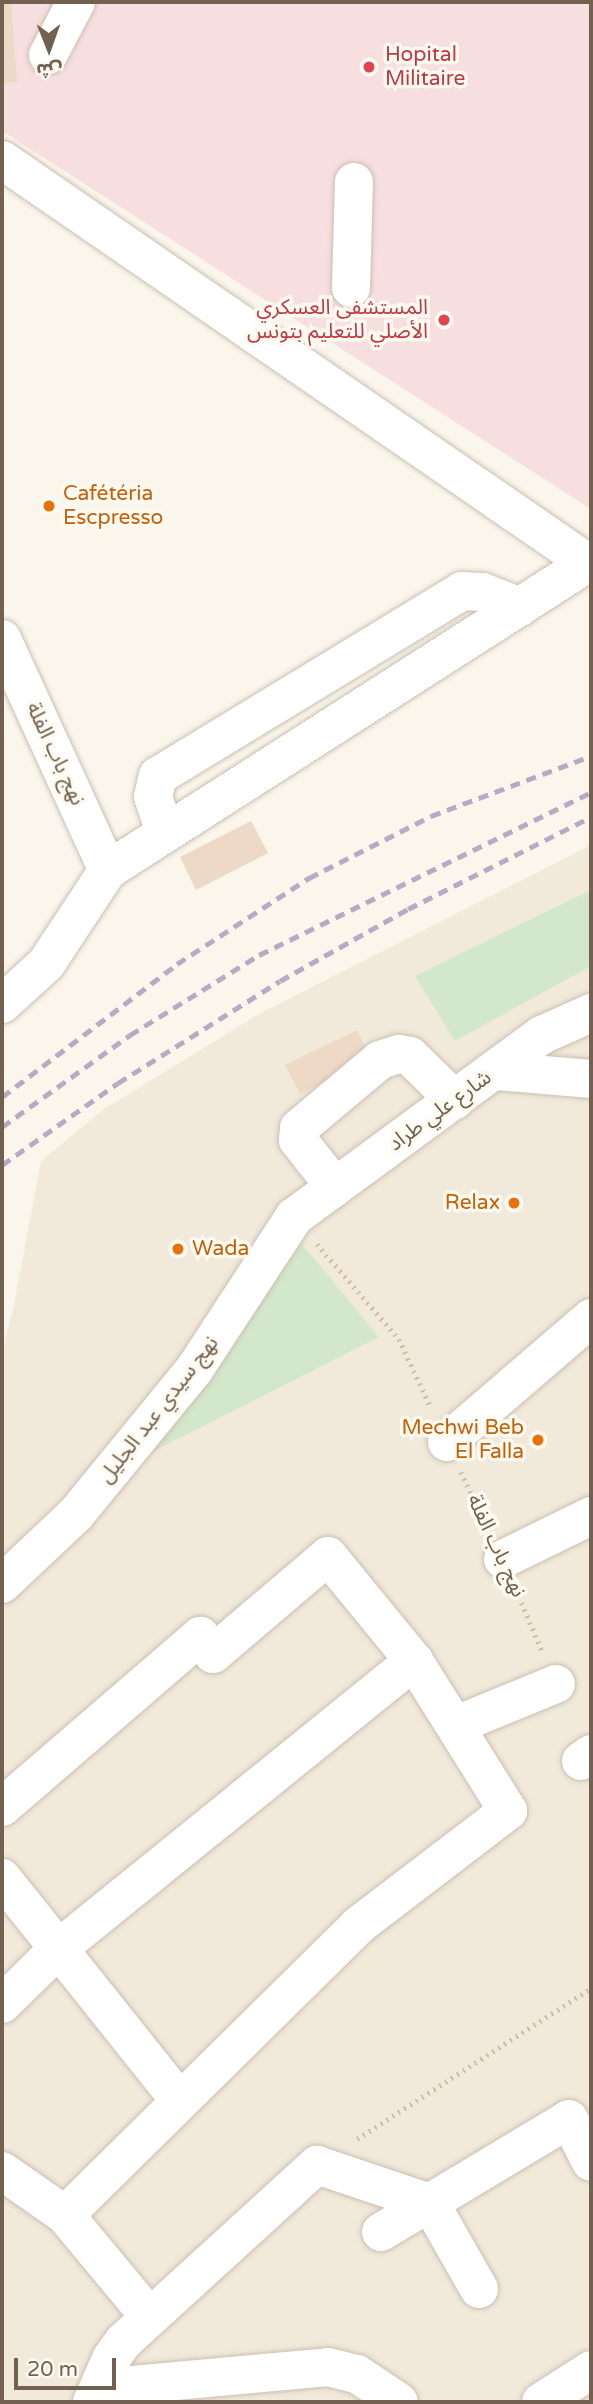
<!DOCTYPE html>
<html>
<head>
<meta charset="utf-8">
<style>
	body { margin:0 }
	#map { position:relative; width:593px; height:2404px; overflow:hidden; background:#faf6eb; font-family:"Varela Round","Noto Sans Arabic",sans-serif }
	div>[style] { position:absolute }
	.residential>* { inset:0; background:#f1e9da }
	.medical>* { inset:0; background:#f7dfdf }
	.green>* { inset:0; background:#d3e7ca }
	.building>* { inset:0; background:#edd9c5 }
	.path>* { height:4.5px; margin-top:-2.25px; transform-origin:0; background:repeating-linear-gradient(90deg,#d2bca8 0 2px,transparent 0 7px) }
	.roads { filter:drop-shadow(0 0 2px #ccbfb1) drop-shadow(0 0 2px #ccbfb1) }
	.minor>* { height:38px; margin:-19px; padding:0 19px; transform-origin:19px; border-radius:19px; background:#fff }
	.rail>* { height:5px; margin-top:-2.5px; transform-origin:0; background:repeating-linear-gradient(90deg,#baa9c4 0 10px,transparent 0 17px) }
	.dots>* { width:19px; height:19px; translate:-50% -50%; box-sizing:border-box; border:4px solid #fdfaf1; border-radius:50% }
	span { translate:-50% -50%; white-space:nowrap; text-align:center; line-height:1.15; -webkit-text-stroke:7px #fdfaf1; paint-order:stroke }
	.health-label { font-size:21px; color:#be3a42 }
	.left { translate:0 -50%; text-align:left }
	.right { translate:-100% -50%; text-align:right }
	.food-label { font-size:21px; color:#c56008 }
	.street-label { font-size:21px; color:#726050 }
	.frame { position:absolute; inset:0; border:4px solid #726050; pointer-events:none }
	.north { position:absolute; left:14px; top:14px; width:70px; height:70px; -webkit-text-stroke:5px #fdfaf1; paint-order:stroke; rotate:179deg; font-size:19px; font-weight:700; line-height:28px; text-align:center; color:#726050 }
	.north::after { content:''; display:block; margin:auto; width:24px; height:32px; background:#726050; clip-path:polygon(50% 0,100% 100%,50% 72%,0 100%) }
	.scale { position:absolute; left:14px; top:2358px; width:102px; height:32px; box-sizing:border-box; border:4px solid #726050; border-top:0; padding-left:9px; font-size:21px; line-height:24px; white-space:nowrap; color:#726050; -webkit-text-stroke:5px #fdfaf1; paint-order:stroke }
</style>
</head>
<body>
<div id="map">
	<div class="residential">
		<div style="clip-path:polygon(591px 845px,591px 2402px,2px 2402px,2px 1351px,13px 1310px,41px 1161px,104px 1109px,261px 1013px)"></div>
	</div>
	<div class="medical">
		<div style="clip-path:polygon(2px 2px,591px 2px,591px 509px,2px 131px)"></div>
	</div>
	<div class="green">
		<div style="clip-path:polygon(591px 890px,591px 966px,455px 1041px,415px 976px)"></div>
		<div style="clip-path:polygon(302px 1244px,379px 1337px,134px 1461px)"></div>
	</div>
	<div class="building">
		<div style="clip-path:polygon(2px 2px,11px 2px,17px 82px,2px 83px)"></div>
		<div style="clip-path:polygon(251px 821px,268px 853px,196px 890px,180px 857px)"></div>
		<div style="clip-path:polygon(357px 1030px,371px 1059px,300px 1094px,285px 1065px)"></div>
	</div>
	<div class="path">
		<div style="left:317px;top:1244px;width:125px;rotate:49.2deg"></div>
		<div style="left:399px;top:1339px;width:76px;rotate:65.1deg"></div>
		<div style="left:461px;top:1472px;width:62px;rotate:64.3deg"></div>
		<div style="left:516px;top:1590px;width:69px;rotate:66.8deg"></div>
		<div style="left:357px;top:2139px;width:278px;rotate:-32.8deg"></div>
	</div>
	<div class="roads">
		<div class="minor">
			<div style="left:48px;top:55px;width:60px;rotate:-62.2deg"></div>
			<div style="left:2px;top:160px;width:711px;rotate:34.52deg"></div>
			<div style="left:351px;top:288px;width:106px;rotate:-88.4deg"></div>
			<div style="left:2px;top:639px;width:254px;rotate:65.4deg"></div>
			<div style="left:165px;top:833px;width:38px;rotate:-108deg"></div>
			<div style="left:153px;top:797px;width:22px;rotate:-77deg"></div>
			<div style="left:158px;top:776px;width:356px;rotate:-31.3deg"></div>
			<div style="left:462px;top:591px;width:21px;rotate:3deg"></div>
			<div style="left:483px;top:592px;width:40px;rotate:22deg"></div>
			<div style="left:2px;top:1004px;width:59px;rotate:-42.3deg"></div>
			<div style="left:46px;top:964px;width:113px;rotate:-56.6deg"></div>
			<div style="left:108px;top:870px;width:573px;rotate:-32.61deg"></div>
			<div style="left:496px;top:1071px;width:95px;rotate:4.8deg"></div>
			<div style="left:335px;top:1187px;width:60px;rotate:-128.2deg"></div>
			<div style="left:298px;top:1140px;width:12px;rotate:-85deg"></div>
			<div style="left:299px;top:1128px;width:106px;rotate:-40deg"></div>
			<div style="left:380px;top:1060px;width:20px;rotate:-18deg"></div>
			<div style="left:399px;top:1054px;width:11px;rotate:10deg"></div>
			<div style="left:410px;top:1056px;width:63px;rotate:44.4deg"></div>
			<div style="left:447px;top:1442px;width:190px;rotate:-40.7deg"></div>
			<div style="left:503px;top:1559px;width:98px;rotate:-26deg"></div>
			<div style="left:2px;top:1584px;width:102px;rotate:-43.4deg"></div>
			<div style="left:76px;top:1514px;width:186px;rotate:-50.7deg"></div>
			<div style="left:194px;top:1370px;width:183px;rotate:-56.8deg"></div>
			<div style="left:294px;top:1217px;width:308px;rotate:-36.3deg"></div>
			<div style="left:542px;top:1035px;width:54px;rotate:-24.2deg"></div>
			<div style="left:456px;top:1725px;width:108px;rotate:-22.3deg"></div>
			<div style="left:581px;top:1761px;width:12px;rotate:-35deg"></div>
			<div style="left:2px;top:1807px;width:262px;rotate:-40.8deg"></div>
			<div style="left:200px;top:1636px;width:22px;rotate:54deg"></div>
			<div style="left:213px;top:1654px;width:151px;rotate:-40.4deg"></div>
			<div style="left:328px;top:1556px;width:136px;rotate:50.7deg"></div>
			<div style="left:414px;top:1661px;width:177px;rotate:57.9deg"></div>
			<div style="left:508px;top:1811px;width:188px;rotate:142.6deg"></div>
			<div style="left:359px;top:1925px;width:413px;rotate:135.4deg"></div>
			<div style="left:2px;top:1878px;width:285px;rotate:51.4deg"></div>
			<div style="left:2px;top:2004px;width:78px;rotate:-44.5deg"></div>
			<div style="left:58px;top:1949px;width:458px;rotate:-39deg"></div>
			<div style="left:2px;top:2171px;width:77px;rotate:34.9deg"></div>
			<div style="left:65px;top:2215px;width:131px;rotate:50.3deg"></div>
			<div style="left:381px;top:2232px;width:219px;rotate:-31deg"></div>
			<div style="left:569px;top:2119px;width:48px;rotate:62.9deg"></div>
			<div style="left:99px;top:2388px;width:230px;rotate:-5.2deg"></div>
			<div style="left:328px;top:2367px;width:30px;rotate:14deg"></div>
			<div style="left:357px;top:2374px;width:50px;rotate:33.7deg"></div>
			<div style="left:92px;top:2402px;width:47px;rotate:-66.2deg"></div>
			<div style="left:111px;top:2359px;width:21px;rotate:-55deg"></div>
			<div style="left:123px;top:2342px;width:263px;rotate:-42.4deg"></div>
			<div style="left:317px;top:2165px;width:119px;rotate:18.6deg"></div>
			<div style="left:430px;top:2203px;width:99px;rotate:60.3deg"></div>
			<div style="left:541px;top:2402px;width:59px;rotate:-32.6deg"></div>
		</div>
	</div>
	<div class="rail">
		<div style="left:2px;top:1097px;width:220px;rotate:-37.2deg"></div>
		<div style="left:177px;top:964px;width:158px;rotate:-33.1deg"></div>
		<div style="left:309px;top:878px;width:137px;rotate:-26.9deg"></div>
		<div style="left:431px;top:816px;width:171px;rotate:-20.6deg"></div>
		<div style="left:2px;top:1127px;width:158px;rotate:-35.7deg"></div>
		<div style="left:130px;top:1035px;width:152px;rotate:-31.8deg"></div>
		<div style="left:259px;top:955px;width:370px;rotate:-26.1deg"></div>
		<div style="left:2px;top:1165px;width:142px;rotate:-35.3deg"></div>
		<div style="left:118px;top:1083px;width:191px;rotate:-32.2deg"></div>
		<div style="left:280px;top:981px;width:147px;rotate:-29.4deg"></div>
		<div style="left:408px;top:909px;width:205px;rotate:-26.7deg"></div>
	</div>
	<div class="dots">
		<div style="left:369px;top:67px;background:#e0444e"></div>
		<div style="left:444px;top:320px;background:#e0444e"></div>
		<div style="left:49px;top:506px;background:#e8710a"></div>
		<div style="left:514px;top:1203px;background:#e8710a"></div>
		<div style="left:178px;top:1249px;background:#e8710a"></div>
		<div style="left:538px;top:1440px;background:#e8710a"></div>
	</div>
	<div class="health-label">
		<span class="left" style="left:385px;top:67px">Hopital<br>Militaire</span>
		<span class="right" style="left:428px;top:320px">المستشفى العسكري<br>الأصلي للتعليم بتونس</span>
	</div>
	<div class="food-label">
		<span class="left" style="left:63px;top:506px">Cafétéria<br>Escpresso</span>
		<span class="right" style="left:500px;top:1203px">Relax</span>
		<span class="left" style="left:192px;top:1249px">Wada</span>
		<span class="right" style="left:524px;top:1440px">Mechwi Beb<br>El Falla</span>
	</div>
	<div class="street-label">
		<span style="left:55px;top:754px;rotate:65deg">نهج باب الفلة</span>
		<span style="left:440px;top:1111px;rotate:-36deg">شارع علي طراد</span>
		<span style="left:159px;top:1410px;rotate:-52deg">نهج سيدي عبد الجليل</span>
		<span style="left:496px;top:1546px;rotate:65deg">نهج باب الفلة</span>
	</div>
	<div class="frame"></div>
	<div class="north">ش</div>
	<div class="scale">20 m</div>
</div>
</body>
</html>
